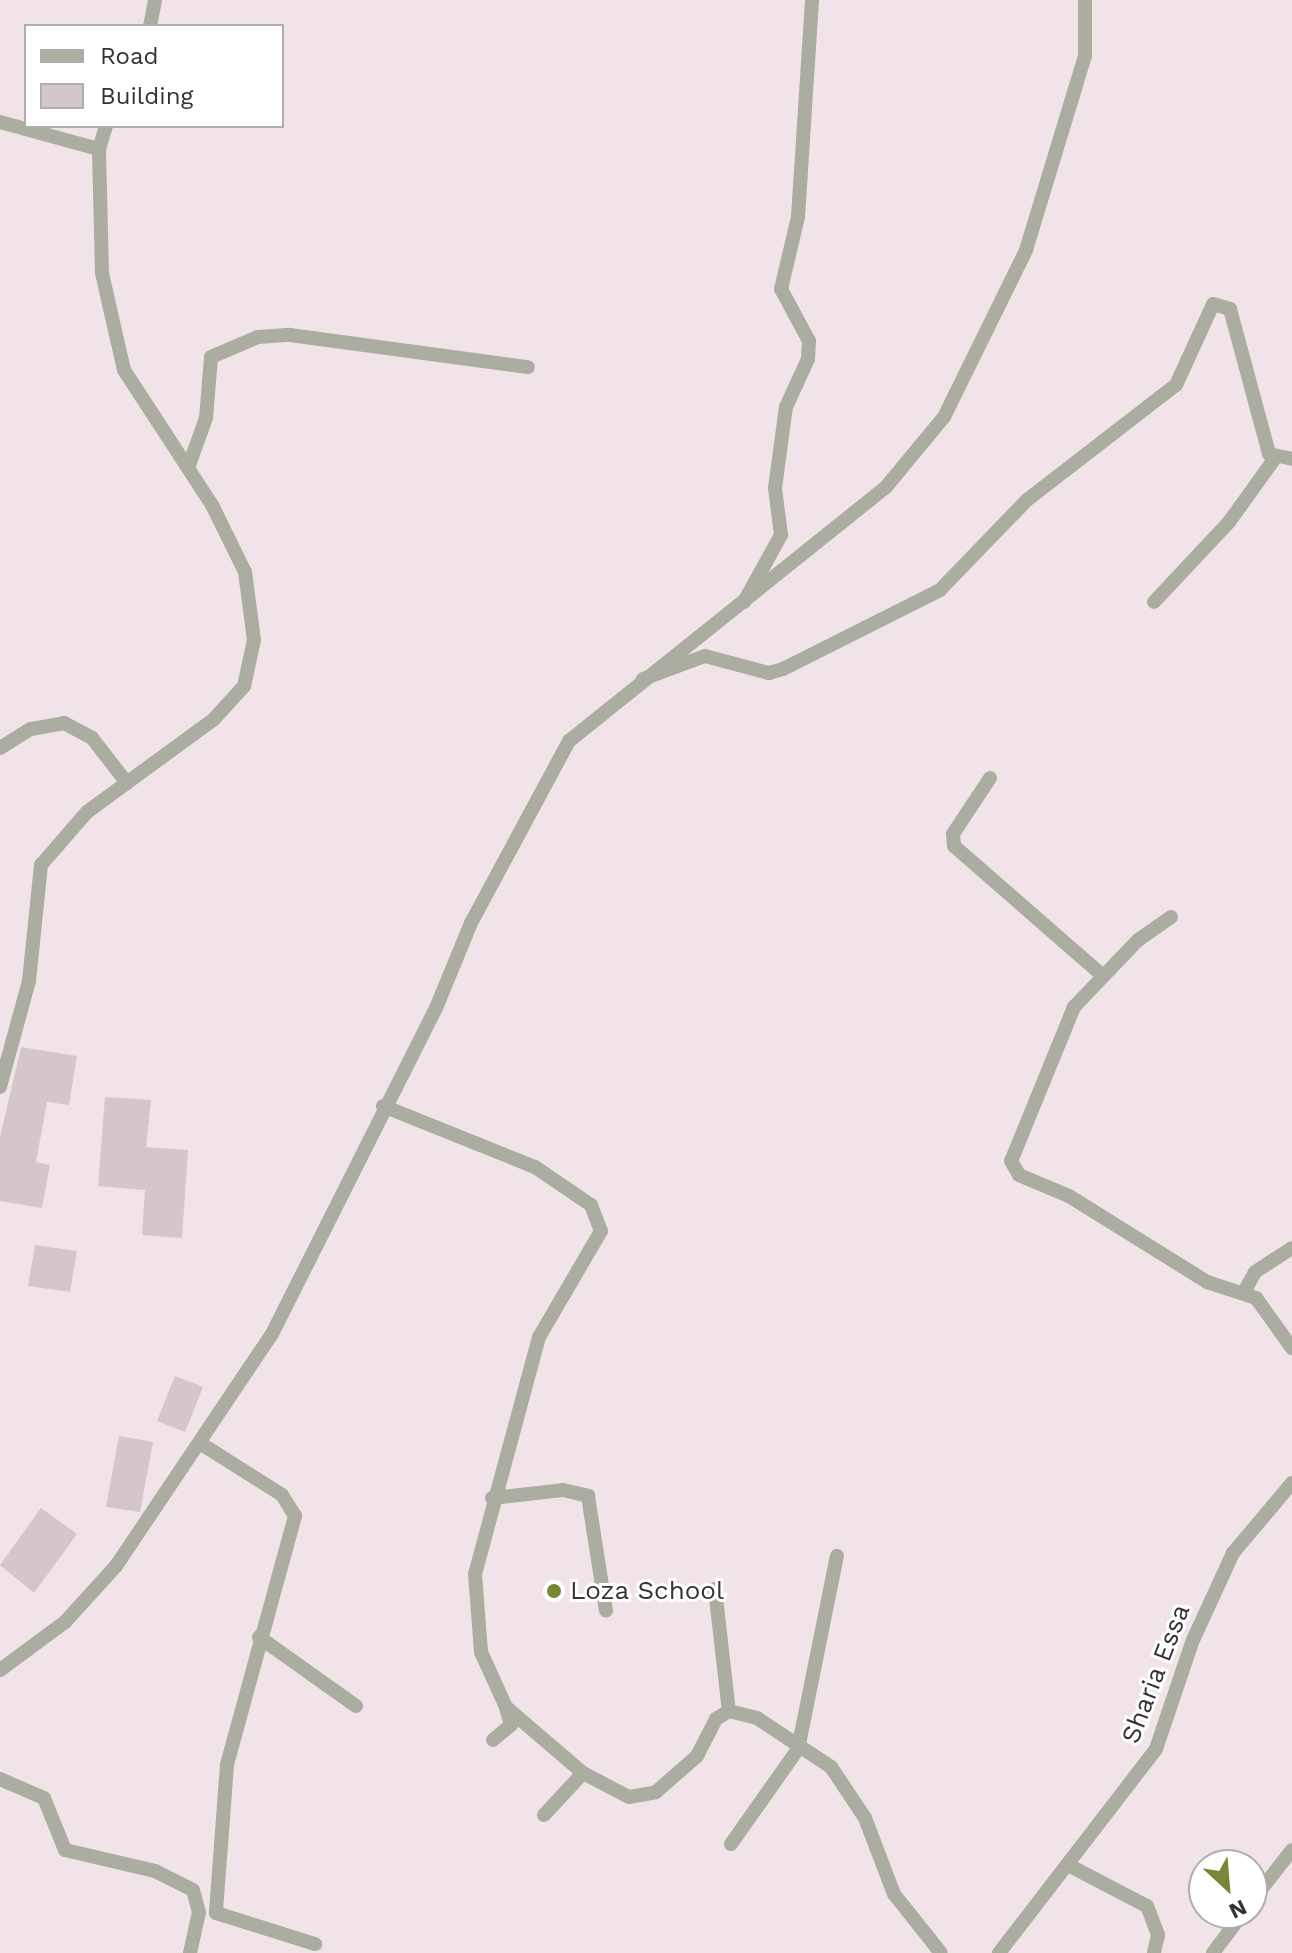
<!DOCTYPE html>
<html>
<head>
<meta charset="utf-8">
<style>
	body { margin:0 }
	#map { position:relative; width:1292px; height:1953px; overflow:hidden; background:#f1e4e9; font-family:"Work Sans",sans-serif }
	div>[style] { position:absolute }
	.building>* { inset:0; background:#d4c7cc }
	.street>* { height:14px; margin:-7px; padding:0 7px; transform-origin:7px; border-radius:7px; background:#aaada0 }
	.dots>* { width:22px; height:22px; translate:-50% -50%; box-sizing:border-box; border:4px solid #fff; border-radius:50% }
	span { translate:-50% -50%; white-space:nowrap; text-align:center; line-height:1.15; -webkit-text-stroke:6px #fff; paint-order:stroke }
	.poi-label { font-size:26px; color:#373234 }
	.left { translate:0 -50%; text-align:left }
	.street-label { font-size:26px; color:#373234 }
	.legend { position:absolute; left:24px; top:24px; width:260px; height:104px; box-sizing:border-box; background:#fff; border:2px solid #afadae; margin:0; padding:10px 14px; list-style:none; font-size:24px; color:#373234 }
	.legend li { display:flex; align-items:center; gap:16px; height:40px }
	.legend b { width:40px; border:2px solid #afadae }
	.north { position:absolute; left:1188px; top:1849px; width:80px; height:80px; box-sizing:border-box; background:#fff; border:2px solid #afadae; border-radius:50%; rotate:154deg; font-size:22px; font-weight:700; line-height:32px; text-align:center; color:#373234 }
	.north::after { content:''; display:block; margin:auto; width:28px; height:36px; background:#788736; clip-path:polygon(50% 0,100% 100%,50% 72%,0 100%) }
</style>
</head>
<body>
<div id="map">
	<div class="building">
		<div style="clip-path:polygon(21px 1047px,77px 1056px,69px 1105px,47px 1102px,36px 1162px,50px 1165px,42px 1208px,0 1201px,0 1137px)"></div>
		<div style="clip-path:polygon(105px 1097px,151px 1100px,146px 1147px,188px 1150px,182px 1238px,142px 1235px,145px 1190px,98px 1186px)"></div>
		<div style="clip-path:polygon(35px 1245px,77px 1251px,70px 1292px,28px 1286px)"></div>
		<div style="clip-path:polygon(175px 1376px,203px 1387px,185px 1432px,157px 1421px)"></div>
		<div style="clip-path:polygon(119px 1436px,153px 1442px,140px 1512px,106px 1507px)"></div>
		<div style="clip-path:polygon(41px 1508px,77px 1534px,34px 1593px,0 1565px)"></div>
	</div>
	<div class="street">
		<div style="left:150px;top:26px;width:26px;rotate:-79deg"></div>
		<div style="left:0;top:122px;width:103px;rotate:15.3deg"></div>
		<div style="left:188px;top:468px;width:53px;rotate:-70.2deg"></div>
		<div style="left:206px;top:418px;width:61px;rotate:-85.3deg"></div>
		<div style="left:211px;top:357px;width:51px;rotate:-23.1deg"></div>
		<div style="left:258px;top:337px;width:32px;rotate:-4deg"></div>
		<div style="left:290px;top:335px;width:240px;rotate:7.7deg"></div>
		<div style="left:744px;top:602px;width:77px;rotate:-61.1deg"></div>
		<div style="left:781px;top:535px;width:47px;rotate:-97.3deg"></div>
		<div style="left:775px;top:488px;width:82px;rotate:-82.3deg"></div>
		<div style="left:786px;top:407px;width:53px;rotate:-65.4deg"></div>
		<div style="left:808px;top:359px;width:18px;rotate:-87deg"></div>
		<div style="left:809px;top:341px;width:59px;rotate:-118.3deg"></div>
		<div style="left:781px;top:289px;width:74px;rotate:-76.7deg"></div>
		<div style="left:798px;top:217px;width:217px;rotate:-86.3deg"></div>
		<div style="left:1154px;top:602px;width:110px;rotate:-46.8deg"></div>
		<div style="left:1229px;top:522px;width:75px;rotate:-54.2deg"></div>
		<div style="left:643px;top:679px;width:66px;rotate:-20.4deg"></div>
		<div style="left:705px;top:656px;width:66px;rotate:14.9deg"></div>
		<div style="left:769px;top:673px;width:15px;rotate:-16deg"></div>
		<div style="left:783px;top:669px;width:176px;rotate:-26.7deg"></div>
		<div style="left:940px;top:590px;width:125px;rotate:-46deg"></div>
		<div style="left:1027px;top:500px;width:188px;rotate:-37.7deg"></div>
		<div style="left:1176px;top:385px;width:89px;rotate:-65.4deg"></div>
		<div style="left:1213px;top:304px;width:18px;rotate:16deg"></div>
		<div style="left:1230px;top:309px;width:150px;rotate:74.9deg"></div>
		<div style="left:1269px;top:454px;width:24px;rotate:12deg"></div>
		<div style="left:0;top:748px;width:36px;rotate:-32deg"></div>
		<div style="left:31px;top:729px;width:34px;rotate:-10deg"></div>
		<div style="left:64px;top:723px;width:32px;rotate:28deg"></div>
		<div style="left:92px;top:738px;width:57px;rotate:52.1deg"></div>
		<div style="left:990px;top:778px;width:67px;rotate:123.5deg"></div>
		<div style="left:953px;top:834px;width:12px;rotate:85deg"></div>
		<div style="left:954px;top:846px;width:196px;rotate:41.1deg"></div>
		<div style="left:1171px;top:917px;width:40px;rotate:145.1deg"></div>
		<div style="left:1138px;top:940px;width:93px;rotate:133.7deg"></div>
		<div style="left:1074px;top:1007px;width:166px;rotate:112.2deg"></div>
		<div style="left:1011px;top:1161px;width:16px;rotate:60deg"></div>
		<div style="left:1019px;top:1175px;width:54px;rotate:22.8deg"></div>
		<div style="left:1069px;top:1196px;width:163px;rotate:31.9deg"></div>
		<div style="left:1207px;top:1282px;width:52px;rotate:18.1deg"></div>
		<div style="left:1256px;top:1298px;width:62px;rotate:54.2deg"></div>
		<div style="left:0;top:1087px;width:110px;rotate:-74.7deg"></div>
		<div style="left:29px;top:981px;width:117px;rotate:-84.1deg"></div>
		<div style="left:41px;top:865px;width:70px;rotate:-49deg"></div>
		<div style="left:87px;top:812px;width:157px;rotate:-36.2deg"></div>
		<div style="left:214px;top:719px;width:45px;rotate:-47.7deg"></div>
		<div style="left:244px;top:686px;width:47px;rotate:-77.7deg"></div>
		<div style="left:254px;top:640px;width:69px;rotate:-97.5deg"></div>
		<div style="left:245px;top:572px;width:75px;rotate:-116.2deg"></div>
		<div style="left:212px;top:505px;width:161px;rotate:-123.1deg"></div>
		<div style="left:124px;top:370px;width:99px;rotate:-102.8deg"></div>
		<div style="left:102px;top:273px;width:124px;rotate:-91.4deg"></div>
		<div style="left:99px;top:149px;width:24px;rotate:-73deg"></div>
		<div style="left:383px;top:1106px;width:164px;rotate:21.9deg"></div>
		<div style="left:535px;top:1167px;width:68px;rotate:34.2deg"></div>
		<div style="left:591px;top:1205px;width:28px;rotate:69deg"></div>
		<div style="left:601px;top:1231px;width:123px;rotate:120.3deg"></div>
		<div style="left:539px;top:1337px;width:245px;rotate:105.1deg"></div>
		<div style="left:475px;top:1574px;width:78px;rotate:85.6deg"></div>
		<div style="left:481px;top:1652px;width:60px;rotate:65.6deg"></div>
		<div style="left:506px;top:1707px;width:101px;rotate:40.6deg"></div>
		<div style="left:583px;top:1773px;width:52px;rotate:27.6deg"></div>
		<div style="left:629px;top:1797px;width:27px;rotate:-10deg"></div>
		<div style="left:656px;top:1792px;width:55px;rotate:-41.3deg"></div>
		<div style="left:697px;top:1756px;width:42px;rotate:-62.8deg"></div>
		<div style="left:716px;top:1719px;width:15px;rotate:-32deg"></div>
		<div style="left:729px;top:1711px;width:29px;rotate:14deg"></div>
		<div style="left:757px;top:1718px;width:89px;rotate:33.5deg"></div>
		<div style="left:831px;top:1767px;width:61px;rotate:56.3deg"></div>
		<div style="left:865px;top:1818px;width:81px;rotate:69.1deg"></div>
		<div style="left:894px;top:1894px;width:75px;rotate:51.5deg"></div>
		<div style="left:1244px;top:1292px;width:23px;rotate:-61deg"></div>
		<div style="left:1255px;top:1272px;width:44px;rotate:-33deg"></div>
		<div style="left:203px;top:1445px;width:93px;rotate:32.3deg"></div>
		<div style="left:282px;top:1495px;width:25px;rotate:58deg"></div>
		<div style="left:295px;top:1516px;width:258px;rotate:105.3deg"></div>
		<div style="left:227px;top:1765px;width:148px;rotate:94.3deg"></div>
		<div style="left:216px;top:1913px;width:104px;rotate:17.4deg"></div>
		<div style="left:492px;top:1498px;width:71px;rotate:-6.4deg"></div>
		<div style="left:563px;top:1490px;width:26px;rotate:13deg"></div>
		<div style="left:588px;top:1496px;width:116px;rotate:81.1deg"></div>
		<div style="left:715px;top:1589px;width:123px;rotate:83.5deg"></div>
		<div style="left:259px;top:1637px;width:119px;rotate:35.4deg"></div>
		<div style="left:0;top:1670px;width:81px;rotate:-36.4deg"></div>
		<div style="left:65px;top:1622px;width:76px;rotate:-47.7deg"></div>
		<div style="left:116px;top:1566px;width:280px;rotate:-56.1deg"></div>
		<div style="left:272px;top:1334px;width:365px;rotate:-63.3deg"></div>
		<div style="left:436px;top:1008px;width:92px;rotate:-67.6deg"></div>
		<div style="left:471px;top:923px;width:207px;rotate:-61.7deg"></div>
		<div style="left:569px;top:741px;width:406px;rotate:-38.7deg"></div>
		<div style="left:886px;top:487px;width:91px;rotate:-50.4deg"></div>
		<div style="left:944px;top:417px;width:186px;rotate:-63.8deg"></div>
		<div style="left:1026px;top:250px;width:203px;rotate:-73.1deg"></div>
		<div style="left:1085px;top:56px;width:56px;rotate:-90deg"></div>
		<div style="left:493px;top:1740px;width:23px;rotate:-40deg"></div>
		<div style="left:511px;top:1725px;width:18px;rotate:-106deg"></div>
		<div style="left:0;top:1779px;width:48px;rotate:23.4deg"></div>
		<div style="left:44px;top:1798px;width:56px;rotate:68deg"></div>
		<div style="left:65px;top:1850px;width:92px;rotate:13.1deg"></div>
		<div style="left:155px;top:1871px;width:42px;rotate:26.6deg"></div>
		<div style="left:193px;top:1890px;width:23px;rotate:75deg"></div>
		<div style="left:199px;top:1912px;width:42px;rotate:102.4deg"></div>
		<div style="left:544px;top:1815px;width:57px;rotate:-47.1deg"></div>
		<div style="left:731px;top:1844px;width:116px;rotate:-54.8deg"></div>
		<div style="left:798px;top:1749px;width:197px;rotate:-78.6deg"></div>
		<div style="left:1070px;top:1866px;width:87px;rotate:27.5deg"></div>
		<div style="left:1147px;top:1906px;width:31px;rotate:69deg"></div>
		<div style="left:1158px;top:1935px;width:18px;rotate:103deg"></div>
		<div style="left:1252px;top:1901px;width:65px;rotate:-51.9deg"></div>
		<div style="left:999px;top:1953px;width:257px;rotate:-52.4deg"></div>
		<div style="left:1156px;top:1749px;width:115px;rotate:-71.3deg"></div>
		<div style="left:1193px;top:1640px;width:96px;rotate:-65.3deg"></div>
		<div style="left:1233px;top:1553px;width:92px;rotate:-49.9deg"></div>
		<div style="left:1213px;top:1953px;width:50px;rotate:-53.1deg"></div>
	</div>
	<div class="dots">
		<div style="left:554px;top:1591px;background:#788736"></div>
	</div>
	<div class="poi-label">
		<span class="left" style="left:570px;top:1591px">Loza School</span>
	</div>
	<div class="street-label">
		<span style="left:1156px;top:1674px;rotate:-69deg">Sharia Essa</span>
	</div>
	<ul class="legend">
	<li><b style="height:10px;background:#aaada0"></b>Road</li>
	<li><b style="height:22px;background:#d4c7cc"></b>Building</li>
	</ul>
	<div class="north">N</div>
</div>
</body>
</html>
